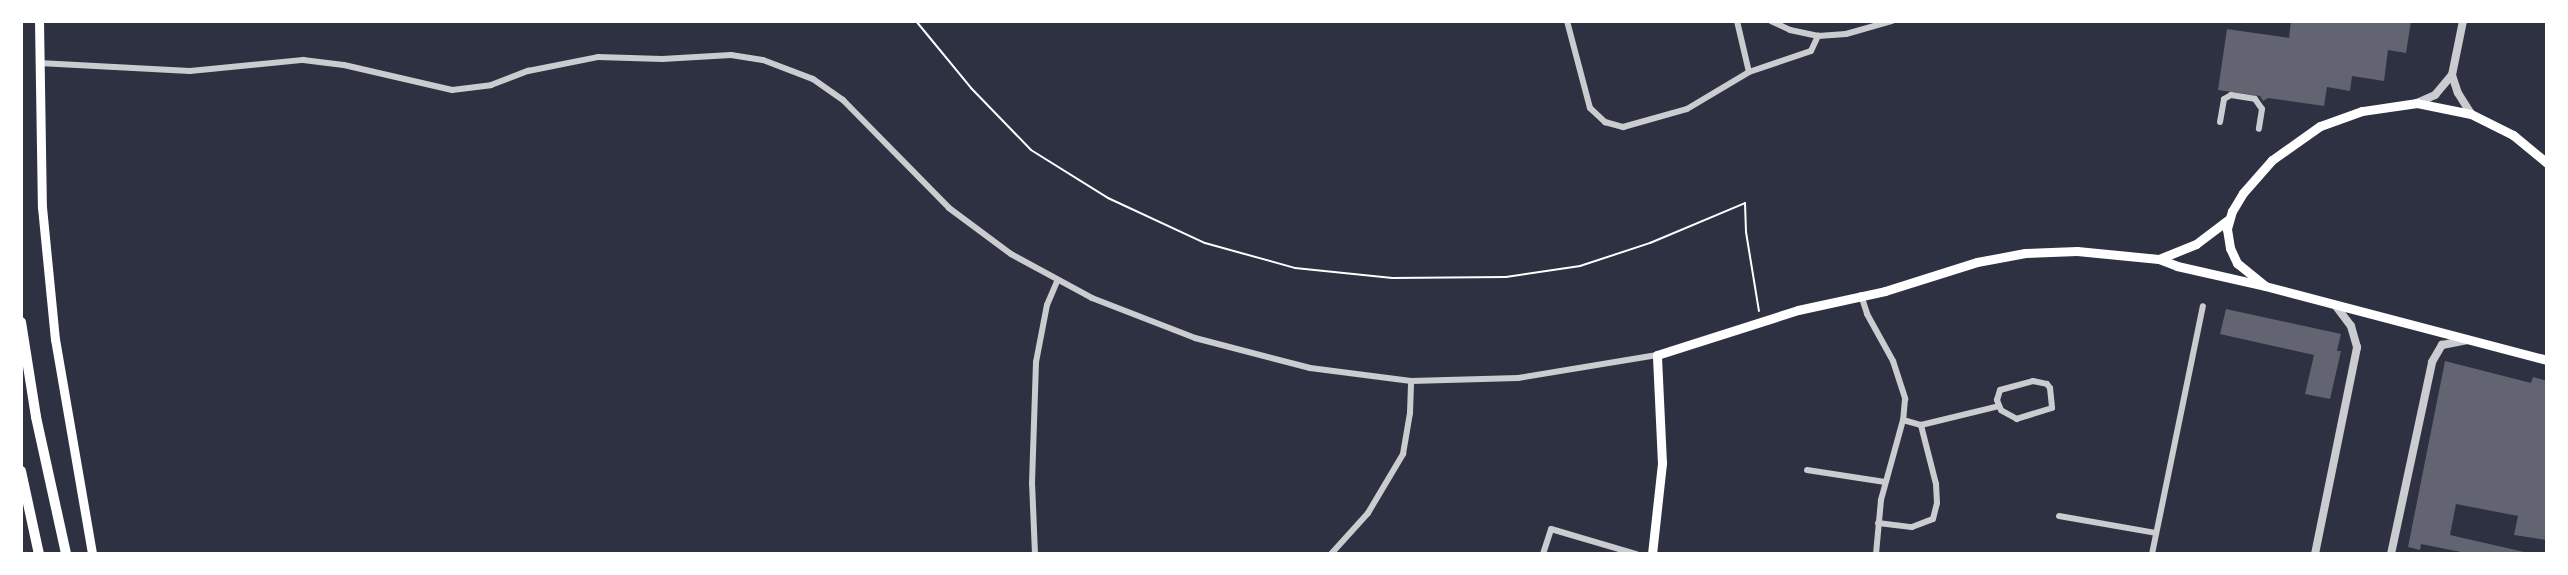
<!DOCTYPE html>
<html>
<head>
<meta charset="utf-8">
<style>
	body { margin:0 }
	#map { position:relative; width:2568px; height:575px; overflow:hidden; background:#2d3142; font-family:"Source Sans 3",sans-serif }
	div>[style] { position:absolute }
	.building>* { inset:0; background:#626471 }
	.path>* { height:2px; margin:-1px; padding:0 1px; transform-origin:1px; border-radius:1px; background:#fff }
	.minor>* { height:6px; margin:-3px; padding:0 3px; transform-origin:3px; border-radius:3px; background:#caccd0 }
	.tertiary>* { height:8px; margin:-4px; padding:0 4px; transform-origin:4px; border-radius:4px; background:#caccd0 }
	.secondary>* { height:9px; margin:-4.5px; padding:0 4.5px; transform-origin:4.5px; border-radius:4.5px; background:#fff }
	.motorway>* { height:10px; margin:-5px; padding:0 5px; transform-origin:5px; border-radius:5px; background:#fff }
	span { translate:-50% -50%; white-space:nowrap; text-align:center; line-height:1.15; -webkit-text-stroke:7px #fff; paint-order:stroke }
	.frame { position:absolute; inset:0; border:23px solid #fff; pointer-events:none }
</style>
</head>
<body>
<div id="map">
	<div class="building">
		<div style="clip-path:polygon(2291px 21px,2411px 21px,2406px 53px,2388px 50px,2384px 81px,2352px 76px,2350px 91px,2327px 87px,2324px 106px,2268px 98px,2263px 101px,2260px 96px,2218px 90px,2227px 29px,2289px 38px)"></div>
		<div style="clip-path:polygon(2226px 309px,2341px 334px,2337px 351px,2341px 351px,2330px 399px,2305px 394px,2314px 355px,2220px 334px)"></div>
		<div style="clip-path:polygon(2445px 361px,2531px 383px,2533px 377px,2547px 381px,2547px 540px,2514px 535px,2518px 516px,2456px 504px,2450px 535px,2533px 554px,2471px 554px,2421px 544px,2420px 550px,2408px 547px)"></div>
	</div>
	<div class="path">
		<div style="left:916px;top:21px;width:87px;rotate:50.6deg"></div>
		<div style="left:971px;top:88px;width:86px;rotate:45.9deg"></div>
		<div style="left:1031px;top:150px;width:91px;rotate:31.9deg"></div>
		<div style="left:1108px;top:198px;width:107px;rotate:24.9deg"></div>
		<div style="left:1205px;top:243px;width:93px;rotate:15.5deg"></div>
		<div style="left:1295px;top:268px;width:98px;rotate:5.9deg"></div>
		<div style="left:1392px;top:278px;width:114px;rotate:-0.5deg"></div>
		<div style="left:1506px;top:277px;width:75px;rotate:-8.5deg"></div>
		<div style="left:1580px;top:266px;width:74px;rotate:-18.2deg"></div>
		<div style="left:1650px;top:243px;width:103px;rotate:-22.8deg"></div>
		<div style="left:1745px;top:203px;width:29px;rotate:88deg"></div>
		<div style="left:1746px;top:232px;width:80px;rotate:80.7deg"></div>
	</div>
	<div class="minor">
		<div style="left:1567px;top:21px;width:90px;rotate:75.2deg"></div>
		<div style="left:1590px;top:108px;width:21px;rotate:43deg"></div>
		<div style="left:1605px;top:122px;width:19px;rotate:16deg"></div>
		<div style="left:1623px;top:127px;width:66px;rotate:-15.7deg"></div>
		<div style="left:1687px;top:109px;width:72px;rotate:-30.8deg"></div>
		<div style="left:1749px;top:72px;width:65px;rotate:-18.7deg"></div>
		<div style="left:1811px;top:51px;width:17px;rotate:-65deg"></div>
		<div style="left:1737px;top:21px;width:52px;rotate:76.8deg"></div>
		<div style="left:1771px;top:21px;width:21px;rotate:25deg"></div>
		<div style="left:1790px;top:30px;width:29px;rotate:12deg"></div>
		<div style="left:1818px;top:36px;width:28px;rotate:-4deg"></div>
		<div style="left:1846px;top:34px;width:48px;rotate:-15.8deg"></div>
		<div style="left:39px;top:63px;width:151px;rotate:3deg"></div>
		<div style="left:190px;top:71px;width:114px;rotate:-5.6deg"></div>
		<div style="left:303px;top:60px;width:41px;rotate:7deg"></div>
		<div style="left:344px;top:65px;width:111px;rotate:13deg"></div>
		<div style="left:452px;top:90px;width:39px;rotate:-7deg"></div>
		<div style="left:491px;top:85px;width:40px;rotate:-21deg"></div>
		<div style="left:528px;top:71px;width:71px;rotate:-11.3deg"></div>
		<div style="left:598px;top:57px;width:64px;rotate:1.8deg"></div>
		<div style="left:662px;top:59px;width:69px;rotate:-3.3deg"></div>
		<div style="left:731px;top:55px;width:32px;rotate:9deg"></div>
		<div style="left:763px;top:60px;width:53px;rotate:20.8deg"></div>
		<div style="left:813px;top:79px;width:37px;rotate:35deg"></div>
		<div style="left:843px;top:100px;width:151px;rotate:45.5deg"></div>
		<div style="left:949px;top:208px;width:77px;rotate:36.6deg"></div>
		<div style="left:1011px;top:254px;width:92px;rotate:28.5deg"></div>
		<div style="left:1092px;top:298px;width:110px;rotate:21.2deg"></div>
		<div style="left:1195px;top:338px;width:119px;rotate:14.6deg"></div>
		<div style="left:1310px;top:368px;width:102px;rotate:7.3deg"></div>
		<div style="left:1411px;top:381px;width:107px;rotate:-1.6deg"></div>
		<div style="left:1518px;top:378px;width:141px;rotate:-9.4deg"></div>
		<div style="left:2220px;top:122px;width:23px;rotate:-80deg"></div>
		<div style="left:2224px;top:99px;width:8px;rotate:-30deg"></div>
		<div style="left:2231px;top:95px;width:24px;rotate:9deg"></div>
		<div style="left:2255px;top:99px;width:12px;rotate:55deg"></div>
		<div style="left:2262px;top:109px;width:20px;rotate:99deg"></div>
		<div style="left:1861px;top:295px;width:20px;rotate:72deg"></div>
		<div style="left:1867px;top:314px;width:54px;rotate:61deg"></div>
		<div style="left:1893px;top:361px;width:40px;rotate:72deg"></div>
		<div style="left:1905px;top:399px;width:21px;rotate:95deg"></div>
		<div style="left:1903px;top:420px;width:83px;rotate:105.4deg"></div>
		<div style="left:1881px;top:500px;width:54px;rotate:95.3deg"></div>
		<div style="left:2033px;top:381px;width:14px;rotate:12deg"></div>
		<div style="left:2047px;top:384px;width:5px;rotate:53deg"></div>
		<div style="left:2050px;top:388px;width:20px;rotate:84deg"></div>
		<div style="left:2052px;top:408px;width:37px;rotate:163deg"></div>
		<div style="left:2017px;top:419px;width:18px;rotate:-151deg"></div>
		<div style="left:2001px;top:410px;width:11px;rotate:-112deg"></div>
		<div style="left:1997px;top:400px;width:10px;rotate:-73deg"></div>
		<div style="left:2000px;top:390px;width:34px;rotate:-15deg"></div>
		<div style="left:1903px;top:420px;width:19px;rotate:16deg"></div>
		<div style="left:1921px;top:425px;width:80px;rotate:-13.7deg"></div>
		<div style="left:1807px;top:470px;width:79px;rotate:8.7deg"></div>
		<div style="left:2059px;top:516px;width:98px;rotate:9.9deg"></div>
		<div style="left:1878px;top:523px;width:34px;rotate:7deg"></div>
		<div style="left:1912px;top:527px;width:22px;rotate:-21deg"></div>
		<div style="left:1933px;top:519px;width:16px;rotate:-76deg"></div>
		<div style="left:1937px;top:503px;width:19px;rotate:-93deg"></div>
		<div style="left:1936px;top:484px;width:61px;rotate:-104.3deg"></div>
		<div style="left:1035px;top:554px;width:71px;rotate:-92.4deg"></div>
		<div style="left:1032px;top:483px;width:121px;rotate:-88.1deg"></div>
		<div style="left:1036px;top:362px;width:58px;rotate:-79.1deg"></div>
		<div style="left:1047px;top:305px;width:26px;rotate:-67deg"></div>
		<div style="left:1331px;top:554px;width:55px;rotate:-47.9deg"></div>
		<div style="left:1368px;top:513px;width:69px;rotate:-59.3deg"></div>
		<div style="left:1403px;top:454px;width:42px;rotate:-80.3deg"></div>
		<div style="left:1410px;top:413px;width:32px;rotate:-88deg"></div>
		<div style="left:1543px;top:554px;width:26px;rotate:-72deg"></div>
		<div style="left:1551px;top:529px;width:89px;rotate:16.4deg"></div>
		<div style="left:2152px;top:554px;width:253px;rotate:-78.4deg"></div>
	</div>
	<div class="tertiary">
		<div style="left:2452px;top:75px;width:19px;rotate:72deg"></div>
		<div style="left:2458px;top:93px;width:25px;rotate:58deg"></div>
		<div style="left:2417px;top:103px;width:20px;rotate:-24deg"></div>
		<div style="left:2435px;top:95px;width:26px;rotate:-50deg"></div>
		<div style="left:2452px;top:75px;width:55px;rotate:-78.5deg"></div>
		<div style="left:2315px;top:554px;width:211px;rotate:-78.5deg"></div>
		<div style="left:2357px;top:347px;width:22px;rotate:-106deg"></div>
		<div style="left:2351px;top:326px;width:25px;rotate:-127deg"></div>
		<div style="left:2391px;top:554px;width:196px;rotate:-77.9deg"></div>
		<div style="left:2432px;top:362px;width:20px;rotate:-60deg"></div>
		<div style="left:2442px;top:345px;width:26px;rotate:-11deg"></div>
	</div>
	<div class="secondary">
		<div style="left:39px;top:21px;width:186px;rotate:89.1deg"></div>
		<div style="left:42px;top:207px;width:133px;rotate:84.4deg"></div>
		<div style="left:55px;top:339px;width:218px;rotate:80.2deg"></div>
		<div style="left:2547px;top:163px;width:44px;rotate:-140.5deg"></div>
		<div style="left:2513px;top:135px;width:47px;rotate:-153.4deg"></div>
		<div style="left:2471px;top:114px;width:55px;rotate:-168.5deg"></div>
		<div style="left:2417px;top:103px;width:56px;rotate:171.7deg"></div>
		<div style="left:2362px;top:111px;width:45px;rotate:160.3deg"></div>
		<div style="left:2320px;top:126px;width:59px;rotate:144.7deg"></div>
		<div style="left:2272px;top:160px;width:44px;rotate:131.3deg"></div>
		<div style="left:2243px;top:193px;width:21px;rotate:121deg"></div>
		<div style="left:2232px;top:211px;width:19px;rotate:106deg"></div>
		<div style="left:2227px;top:229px;width:19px;rotate:81deg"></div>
		<div style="left:2230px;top:248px;width:17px;rotate:65deg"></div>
		<div style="left:2237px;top:263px;width:36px;rotate:39deg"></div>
		<div style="left:2265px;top:286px;width:292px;rotate:14.7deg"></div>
		<div style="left:2159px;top:259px;width:40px;rotate:-22deg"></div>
		<div style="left:2196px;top:244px;width:40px;rotate:-37deg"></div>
		<div style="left:1652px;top:554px;width:92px;rotate:-83.7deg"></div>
		<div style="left:1662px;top:463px;width:108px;rotate:-92.7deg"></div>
		<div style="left:1657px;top:355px;width:148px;rotate:-17.7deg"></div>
		<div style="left:1798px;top:310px;width:89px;rotate:-12.3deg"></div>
		<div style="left:1885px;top:291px;width:96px;rotate:-17.5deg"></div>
		<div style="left:1977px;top:262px;width:49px;rotate:-10.6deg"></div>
		<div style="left:2025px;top:253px;width:52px;rotate:-2.2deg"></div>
		<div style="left:2077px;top:251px;width:82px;rotate:5.6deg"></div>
		<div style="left:2159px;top:259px;width:19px;rotate:21deg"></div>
		<div style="left:2177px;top:266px;width:90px;rotate:12.8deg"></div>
	</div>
	<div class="motorway">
		<div style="left:21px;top:322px;width:96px;rotate:81deg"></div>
		<div style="left:36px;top:417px;width:140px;rotate:77.6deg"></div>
		<div style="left:21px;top:471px;width:85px;rotate:77.8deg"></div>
	</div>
	<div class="frame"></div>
</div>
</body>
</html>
